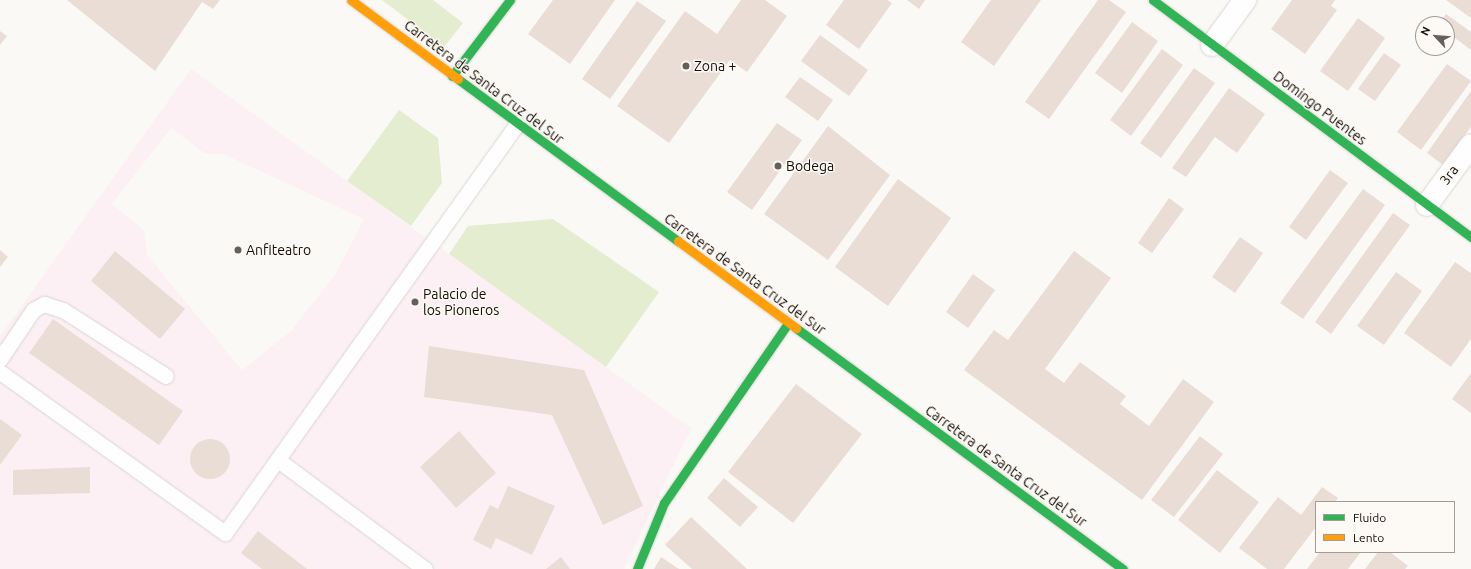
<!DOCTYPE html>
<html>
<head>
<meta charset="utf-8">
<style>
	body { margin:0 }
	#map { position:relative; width:1471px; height:569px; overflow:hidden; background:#fbf9f6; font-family:Ubuntu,sans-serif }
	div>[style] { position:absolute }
	.education>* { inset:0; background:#fcf0f4 }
	.green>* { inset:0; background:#e4edd0 }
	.building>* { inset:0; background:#e9ddd6 }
	.round { border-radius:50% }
	.roads { filter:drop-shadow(0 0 1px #dad5d0) drop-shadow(0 0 1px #dad5d0) }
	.lane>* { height:15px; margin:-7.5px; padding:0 7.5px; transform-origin:7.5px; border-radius:7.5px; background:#fefefe }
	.street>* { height:22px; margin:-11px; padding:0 11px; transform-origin:11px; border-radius:11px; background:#fefefe }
	.fast>* { height:9px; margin:-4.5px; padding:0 4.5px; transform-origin:4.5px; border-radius:4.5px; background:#30b455 }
	.slow>* { height:9px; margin:-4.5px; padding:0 4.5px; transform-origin:4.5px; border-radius:4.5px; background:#ff9f0a }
	.dots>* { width:11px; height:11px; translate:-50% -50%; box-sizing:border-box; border:2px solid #fdf9f4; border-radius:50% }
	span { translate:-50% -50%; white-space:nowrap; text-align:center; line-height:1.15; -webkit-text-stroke:3px #fdf9f4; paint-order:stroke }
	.poi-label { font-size:14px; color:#140d05 }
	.left { translate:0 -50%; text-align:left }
	.street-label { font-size:14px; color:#140d05 }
	.legend { position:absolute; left:1315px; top:501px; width:140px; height:52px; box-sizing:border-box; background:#fdf9f4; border:1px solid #a09b94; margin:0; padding:5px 7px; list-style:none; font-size:12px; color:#140d05 }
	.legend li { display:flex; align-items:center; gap:8px; height:20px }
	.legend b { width:20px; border:1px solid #a09b94 }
	.north { position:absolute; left:1415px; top:16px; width:40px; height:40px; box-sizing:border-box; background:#fdf9f4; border:1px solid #a09b94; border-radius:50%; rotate:296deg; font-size:11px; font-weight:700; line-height:16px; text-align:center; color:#140d05 }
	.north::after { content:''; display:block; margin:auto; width:14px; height:18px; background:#656059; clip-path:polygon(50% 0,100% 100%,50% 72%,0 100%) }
</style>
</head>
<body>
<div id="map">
	<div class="education">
		<div style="clip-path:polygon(evenodd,191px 69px,691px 428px,624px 569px,0 569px,0 336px,191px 69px,171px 128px,204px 153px,223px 154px,364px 219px,336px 273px,291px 331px,242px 370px,147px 255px,144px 230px,112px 204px,171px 128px)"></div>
	</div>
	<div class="green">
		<div style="clip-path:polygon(382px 0,433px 0,463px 23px,444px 47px)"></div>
		<div style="clip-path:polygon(399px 110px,438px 138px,442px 183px,411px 226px,347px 181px)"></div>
		<div style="clip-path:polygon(553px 219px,659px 292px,606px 367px,449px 254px,468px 226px)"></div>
	</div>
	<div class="building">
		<div style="clip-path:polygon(67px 0,220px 0,213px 9px,202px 2px,155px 71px)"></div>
		<div style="clip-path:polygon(553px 0,615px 0,570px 64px,528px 34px)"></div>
		<div style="clip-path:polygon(741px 0,765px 0,787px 16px,747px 72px,730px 60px,669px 143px,617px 106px,685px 11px,717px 34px)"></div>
		<div style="clip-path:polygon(844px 0,887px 0,892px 3px,859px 49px,826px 25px)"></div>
		<div style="clip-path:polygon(907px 0,925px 0,919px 9px)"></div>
		<div style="clip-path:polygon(991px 0,1041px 0,994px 66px,961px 42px)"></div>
		<div style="clip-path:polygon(1098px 0,1109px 0,1126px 12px,1049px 119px,1025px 102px)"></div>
		<div style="clip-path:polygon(1292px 0,1335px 0,1331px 6px,1337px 10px,1305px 54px,1271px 29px)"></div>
		<div style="clip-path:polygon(1446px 0,1471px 0,1471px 18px)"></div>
		<div style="clip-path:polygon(637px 1px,666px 21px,610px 99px,582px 79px)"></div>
		<div style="clip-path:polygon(1446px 14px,1471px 32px,1471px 50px,1447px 32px,1447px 24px,1439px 24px)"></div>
		<div style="clip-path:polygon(1358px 18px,1385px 38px,1348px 91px,1320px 71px)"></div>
		<div style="clip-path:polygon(1132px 22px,1158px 41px,1122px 93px,1095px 73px)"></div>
		<div style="clip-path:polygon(0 31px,7px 36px,0 45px)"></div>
		<div style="clip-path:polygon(820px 35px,868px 70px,849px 96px,801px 61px)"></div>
		<div style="clip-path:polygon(1162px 49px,1183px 65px,1131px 136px,1110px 120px)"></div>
		<div style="clip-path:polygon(1384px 53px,1401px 65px,1375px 101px,1358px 89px)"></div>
		<div style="clip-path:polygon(1447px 64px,1471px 81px,1421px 150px,1397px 132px)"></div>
		<div style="clip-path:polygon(1194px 68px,1215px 83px,1161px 158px,1140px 143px)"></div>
		<div style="clip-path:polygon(800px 77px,833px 100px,818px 121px,785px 97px)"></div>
		<div style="clip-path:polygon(1229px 88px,1265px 114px,1237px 153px,1215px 137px,1186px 177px,1172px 168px)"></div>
		<div style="clip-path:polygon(1471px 91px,1471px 127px,1443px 165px,1427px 153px)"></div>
		<div style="clip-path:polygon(777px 123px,802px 140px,752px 210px,727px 192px)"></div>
		<div style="clip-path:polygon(828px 126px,890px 175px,828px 260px,764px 214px)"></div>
		<div style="clip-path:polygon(1330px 170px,1348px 183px,1306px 240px,1289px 227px)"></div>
		<div style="clip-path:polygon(898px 179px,951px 218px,888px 306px,835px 267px)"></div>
		<div style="clip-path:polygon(1363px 189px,1385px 205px,1303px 319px,1280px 303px)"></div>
		<div style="clip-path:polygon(1169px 198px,1184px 209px,1152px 253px,1138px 243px)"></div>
		<div style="clip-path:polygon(1393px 213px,1410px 225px,1331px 334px,1315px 322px)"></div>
		<div style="clip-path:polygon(1240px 237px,1263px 253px,1235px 293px,1212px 277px)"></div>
		<div style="clip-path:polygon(0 250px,8px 257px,0 267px)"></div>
		<div style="clip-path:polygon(115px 251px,185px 309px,160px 339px,91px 281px)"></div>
		<div style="clip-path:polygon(1074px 251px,1111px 278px,1045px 369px,1064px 383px,1080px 362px,1126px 396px,1120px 404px,1149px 426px,1183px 379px,1214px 402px,1142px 500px,964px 370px,994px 330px,1008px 340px)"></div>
		<div style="clip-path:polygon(1455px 262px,1471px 273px,1471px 339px,1451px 367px,1404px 333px)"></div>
		<div style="clip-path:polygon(1396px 272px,1422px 291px,1384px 345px,1357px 326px)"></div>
		<div style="clip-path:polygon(973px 274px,995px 290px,968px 328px,946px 312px)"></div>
		<div style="clip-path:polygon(53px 319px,183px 411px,159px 445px,29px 353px)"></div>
		<div style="clip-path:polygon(429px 346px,584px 370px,643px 506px,603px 525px,552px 415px,424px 397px)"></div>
		<div style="clip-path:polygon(1471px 373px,1471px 413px,1452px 399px)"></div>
		<div style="clip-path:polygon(796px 384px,862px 434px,793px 523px,728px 472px)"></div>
		<div style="clip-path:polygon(0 419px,22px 435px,0 465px)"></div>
		<div style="clip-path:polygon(459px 431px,496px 473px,456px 508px,420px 467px)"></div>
		<div style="clip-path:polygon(1200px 436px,1223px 454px,1174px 517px,1151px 500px)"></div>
		<div class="round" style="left:190px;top:439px;width:40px;height:40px"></div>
		<div style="clip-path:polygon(90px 467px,90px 493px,13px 495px,13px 470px)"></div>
		<div style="clip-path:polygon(1217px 470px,1259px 502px,1220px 553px,1178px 520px)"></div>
		<div style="clip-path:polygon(724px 478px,758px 507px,740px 527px,707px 498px)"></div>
		<div style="clip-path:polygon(508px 486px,555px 506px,532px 555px,496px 538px,491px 549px,473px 540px,490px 505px,498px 509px)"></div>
		<div style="clip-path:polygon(1322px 487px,1338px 498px,1335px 502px,1316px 502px,1316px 527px,1284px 569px,1267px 569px,1239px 548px,1278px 497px,1301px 515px)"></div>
		<div style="clip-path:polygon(691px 517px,747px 569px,692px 569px,665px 545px)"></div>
		<div style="clip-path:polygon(258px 531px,307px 569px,262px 569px,241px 553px)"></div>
		<div style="clip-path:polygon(1320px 552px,1361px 552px,1348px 569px,1307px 569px)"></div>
		<div style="clip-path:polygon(1378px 552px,1390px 552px,1408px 566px,1405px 569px,1365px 569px)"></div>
		<div style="clip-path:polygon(561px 557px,570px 569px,546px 569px)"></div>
		<div style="clip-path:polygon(661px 557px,679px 569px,654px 569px)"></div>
	</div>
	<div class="roads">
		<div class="lane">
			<div style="left:0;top:359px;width:59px;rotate:-56deg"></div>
			<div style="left:33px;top:310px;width:13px;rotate:-29deg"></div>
			<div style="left:44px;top:304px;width:20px;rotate:18deg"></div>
			<div style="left:63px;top:310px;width:122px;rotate:32.7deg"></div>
			<div style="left:0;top:372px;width:277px;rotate:35.6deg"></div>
			<div style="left:225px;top:533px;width:503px;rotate:-54.48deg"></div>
			<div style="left:278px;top:460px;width:183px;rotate:36.6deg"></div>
		</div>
		<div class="street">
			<div style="left:1212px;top:45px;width:56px;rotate:-53.7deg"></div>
			<div style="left:1427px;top:205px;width:74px;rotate:-53.7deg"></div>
		</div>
		<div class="fast">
			<div style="left:1153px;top:0;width:397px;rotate:36.7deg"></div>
			<div style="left:452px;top:76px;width:96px;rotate:-52.7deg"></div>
			<div style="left:458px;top:79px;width:273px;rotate:36.4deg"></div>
			<div style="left:796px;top:328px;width:406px;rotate:36.4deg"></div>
			<div style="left:637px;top:569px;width:71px;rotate:-67.8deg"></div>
			<div style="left:664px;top:503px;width:219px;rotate:-55.4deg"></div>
		</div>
		<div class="slow">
			<div style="left:351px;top:0;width:133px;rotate:36.4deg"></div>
			<div style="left:678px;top:241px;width:147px;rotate:36.4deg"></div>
		</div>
	</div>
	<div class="dots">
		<div style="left:686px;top:66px;background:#656059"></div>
		<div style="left:778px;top:166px;background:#656059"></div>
		<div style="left:238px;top:250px;background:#656059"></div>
		<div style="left:415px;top:302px;background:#656059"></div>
	</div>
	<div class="poi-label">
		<span class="left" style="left:694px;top:66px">Zona +</span>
		<span class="left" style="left:786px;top:166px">Bodega</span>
		<span class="left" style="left:246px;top:250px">Anfiteatro</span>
		<span class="left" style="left:423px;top:302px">Palacio de<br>los Pioneros</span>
	</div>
	<div class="street-label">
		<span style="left:484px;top:82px;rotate:37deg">Carretera de Santa Cruz del Sur</span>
		<span style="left:1320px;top:108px;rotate:37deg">Domingo Puentes</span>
		<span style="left:1449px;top:175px;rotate:-53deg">3ra</span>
		<span style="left:745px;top:274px;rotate:36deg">Carretera de Santa Cruz del Sur</span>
		<span style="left:1006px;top:466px;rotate:36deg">Carretera de Santa Cruz del Sur</span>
	</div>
	<ul class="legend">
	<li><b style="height:5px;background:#30b455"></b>Fluido</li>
	<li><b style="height:5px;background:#ff9f0a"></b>Lento</li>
	</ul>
	<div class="north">N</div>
</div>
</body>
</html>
